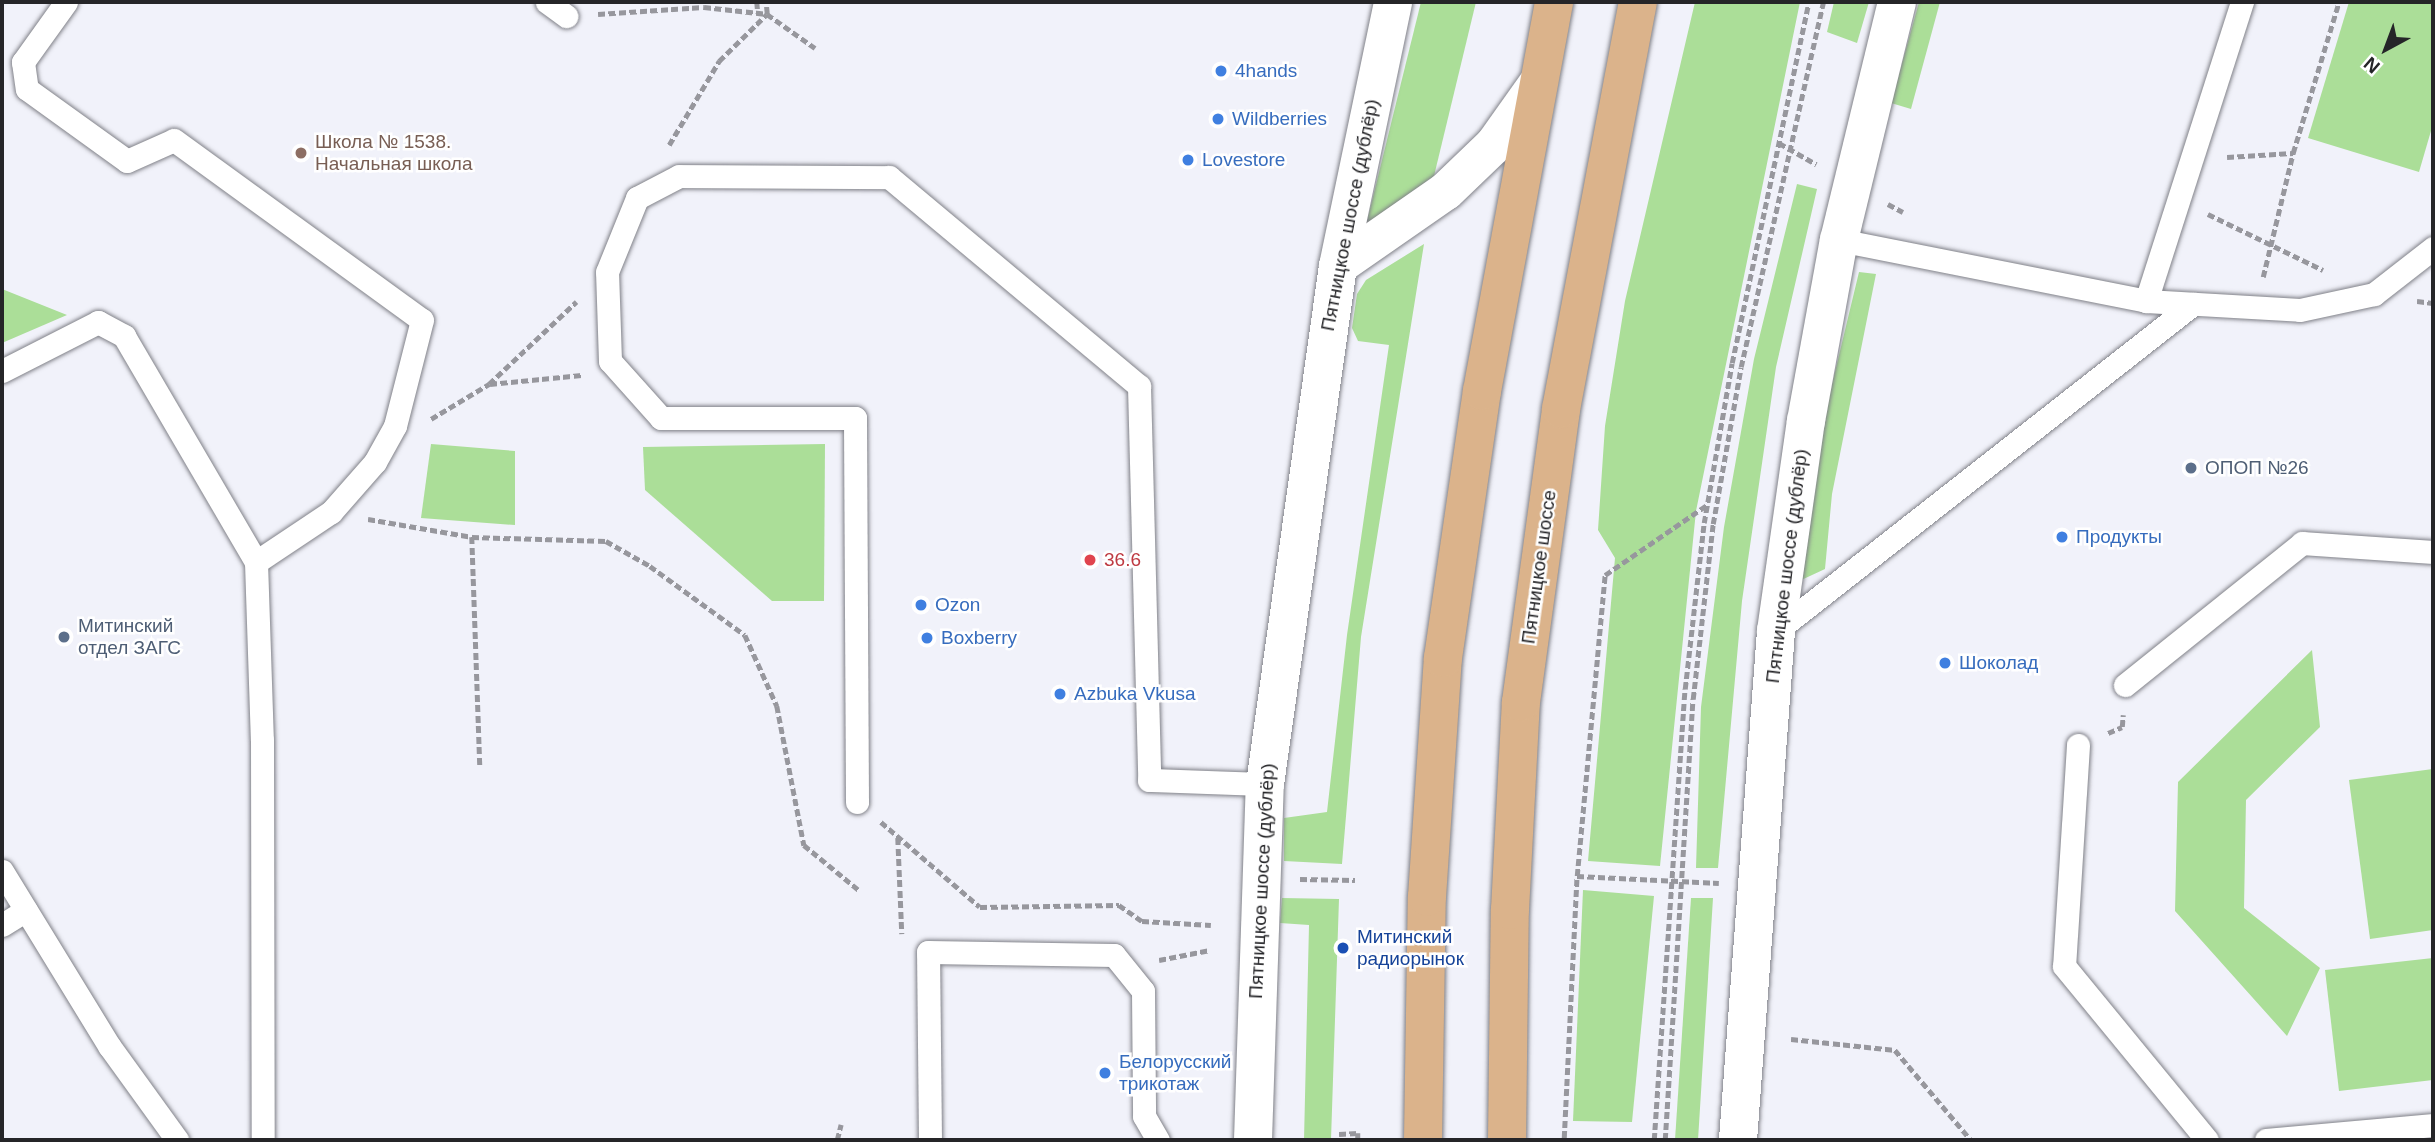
<!DOCTYPE html>
<html>
<head>
<meta charset="utf-8">
<style>
	body { margin:0 }
	#map { position:relative; width:2435px; height:1142px; overflow:hidden; background:#f1f2fa; font-family:Arial,sans-serif }
	div>[style] { position:absolute }
	.green>* { inset:0; background:#abde98 }
	.path>* { height:4.5px; margin-top:-2.25px; transform-origin:0; background:repeating-linear-gradient(90deg,#97979d 0 7px,transparent 0 10.5px) }
	.roads { filter:drop-shadow(0 0 2px #808188) drop-shadow(0 0 2px #808188) }
	.service>* { height:23px; margin:-11.5px; padding:0 11.5px; transform-origin:11.5px; border-radius:11.5px; background:#fff }
	.minor>* { height:38px; margin:-19px; padding:0 19px; transform-origin:19px; border-radius:19px; background:#fff }
	.primary>* { height:38px; margin:-19px; padding:0 19px; transform-origin:19px; border-radius:19px; background:#dbb38b }
	.dots>* { width:19px; height:19px; translate:-50% -50%; box-sizing:border-box; border:4px solid #fff; border-radius:50% }
	span { translate:-50% -50%; white-space:nowrap; text-align:center; line-height:1.15; -webkit-text-stroke:5px #fff; paint-order:stroke }
	.shop-label { font-size:19px; color:#366cbe }
	.left { translate:0 -50%; text-align:left }
	.education-label { font-size:19px; color:#785e54 }
	.street-label { font-size:19px; color:#252528 }
	.service-label { font-size:19px; color:#4e5e75 }
	.health-label { font-size:19px; color:#be3a42 }
	.transit-label { font-size:19px; color:#164399 }
	.frame { position:absolute; inset:0; border:4px solid #252528; pointer-events:none }
	.north { position:absolute; left:2351px; top:14px; width:70px; height:70px; -webkit-text-stroke:5px #fff; paint-order:stroke; rotate:221deg; font-size:19px; font-weight:700; line-height:28px; text-align:center; color:#252528 }
	.north::after { content:''; display:block; margin:auto; width:24px; height:32px; background:#252528; clip-path:polygon(50% 0,100% 100%,50% 72%,0 100%) }
</style>
</head>
<body>
<div id="map">
	<div class="green">
		<div style="clip-path:polygon(1421px 2px,1476px 2px,1434px 176px,1366px 225px)"></div>
		<div style="clip-path:polygon(1695px 2px,1800px 2px,1696px 511px,1660px 866px,1588px 861px,1615px 558px,1598px 530px,1605px 426px,1625px 301px)"></div>
		<div style="clip-path:polygon(1834px 2px,1869px 2px,1857px 43px,1827px 32px)"></div>
		<div style="clip-path:polygon(1919px 2px,1940px 2px,1911px 109px,1891px 103px)"></div>
		<div style="clip-path:polygon(2349px 2px,2433px 2px,2433px 124px,2419px 172px,2308px 138px)"></div>
		<div style="clip-path:polygon(1797px 184px,1817px 189px,1776px 367px,1742px 601px,1718px 868px,1696px 868px,1701px 707px,1724px 527px,1754px 359px)"></div>
		<div style="clip-path:polygon(1424px 244px,1361px 637px,1342px 864px,1284px 861px,1284px 818px,1327px 812px,1347px 635px,1389px 345px,1358px 341px,1352px 328px,1357px 294px,1366px 280px)"></div>
		<div style="clip-path:polygon(1859px 272px,1876px 274px,1832px 494px,1825px 569px,1797px 582px,1827px 405px)"></div>
		<div style="clip-path:polygon(2px 289px,67px 315px,2px 343px)"></div>
		<div style="clip-path:polygon(431px 444px,515px 451px,515px 525px,421px 518px)"></div>
		<div style="clip-path:polygon(825px 444px,824px 601px,772px 601px,645px 490px,643px 447px)"></div>
		<div style="clip-path:polygon(2312px 650px,2320px 727px,2246px 800px,2244px 908px,2320px 968px,2287px 1036px,2175px 911px,2178px 782px)"></div>
		<div style="clip-path:polygon(2433px 769px,2433px 930px,2370px 939px,2349px 780px)"></div>
		<div style="clip-path:polygon(1583px 890px,1654px 896px,1632px 1122px,1573px 1121px)"></div>
		<div style="clip-path:polygon(1282px 898px,1339px 899px,1331px 1140px,1304px 1140px,1309px 925px,1280px 923px)"></div>
		<div style="clip-path:polygon(1691px 898px,1713px 898px,1698px 1140px,1675px 1140px)"></div>
		<div style="clip-path:polygon(2433px 958px,2433px 1080px,2339px 1091px,2325px 970px)"></div>
	</div>
	<div class="path">
		<div style="left:757px;top:2px;width:11px;rotate:85deg"></div>
		<div style="left:598px;top:14px;width:106px;rotate:-3.8deg"></div>
		<div style="left:704px;top:7px;width:63px;rotate:6.3deg"></div>
		<div style="left:767px;top:14px;width:59px;rotate:35.3deg"></div>
		<div style="left:1779px;top:143px;width:43px;rotate:29.6deg"></div>
		<div style="left:669px;top:145px;width:98px;rotate:-59.2deg"></div>
		<div style="left:719px;top:61px;width:67px;rotate:-44.4deg"></div>
		<div style="left:767px;top:14px;width:12px;rotate:-95deg"></div>
		<div style="left:2227px;top:157px;width:66px;rotate:-3.5deg"></div>
		<div style="left:2293px;top:153px;width:158px;rotate:-73.1deg"></div>
		<div style="left:1888px;top:204px;width:17px;rotate:28deg"></div>
		<div style="left:2208px;top:214px;width:128px;rotate:26deg"></div>
		<div style="left:2263px;top:277px;width:128px;rotate:-76.4deg"></div>
		<div style="left:2417px;top:301px;width:16px;rotate:7deg"></div>
		<div style="left:490px;top:384px;width:92px;rotate:-5.6deg"></div>
		<div style="left:431px;top:419px;width:68px;rotate:-31.1deg"></div>
		<div style="left:489px;top:384px;width:120px;rotate:-43.3deg"></div>
		<div style="left:368px;top:519px;width:106px;rotate:9.8deg"></div>
		<div style="left:472px;top:537px;width:134px;rotate:1.7deg"></div>
		<div style="left:606px;top:541px;width:51px;rotate:29.6deg"></div>
		<div style="left:650px;top:566px;width:117px;rotate:36deg"></div>
		<div style="left:745px;top:635px;width:78px;rotate:65.7deg"></div>
		<div style="left:777px;top:706px;width:142px;rotate:79deg"></div>
		<div style="left:804px;top:845px;width:72px;rotate:39.4deg"></div>
		<div style="left:472px;top:537px;width:228px;rotate:88deg"></div>
		<div style="left:2108px;top:733px;width:15px;rotate:-23deg"></div>
		<div style="left:2122px;top:727px;width:12px;rotate:-85deg"></div>
		<div style="left:881px;top:822px;width:130px;rotate:40.6deg"></div>
		<div style="left:980px;top:907px;width:139px;rotate:-0.8deg"></div>
		<div style="left:1119px;top:905px;width:28px;rotate:35deg"></div>
		<div style="left:1142px;top:921px;width:69px;rotate:3.3deg"></div>
		<div style="left:898px;top:838px;width:96px;rotate:87.6deg"></div>
		<div style="left:1577px;top:876px;width:142px;rotate:2.8deg"></div>
		<div style="left:1300px;top:879px;width:55px;rotate:1deg"></div>
		<div style="left:1159px;top:960px;width:52px;rotate:-11.1deg"></div>
		<div style="left:1791px;top:1039px;width:105px;rotate:6deg"></div>
		<div style="left:1895px;top:1050px;width:118px;rotate:49.8deg"></div>
		<div style="left:1339px;top:1134px;width:19px;rotate:-3deg"></div>
		<div style="left:1358px;top:1133px;width:7px;rotate:90deg"></div>
		<div style="left:1564px;top:1138px;width:262px;rotate:-87.2deg"></div>
		<div style="left:1577px;top:876px;width:302px;rotate:-84.7deg"></div>
		<div style="left:1605px;top:575px;width:124px;rotate:-34.5deg"></div>
		<div style="left:837px;top:1140px;width:16px;rotate:-76deg"></div>
		<div style="left:1563px;top:1140px;width:50px"></div>
		<div style="left:1654px;top:1140px;width:452px;rotate:-86.1deg"></div>
		<div style="left:1685px;top:689px;width:167px;rotate:-83.5deg"></div>
		<div style="left:1704px;top:523px;width:162px;rotate:-80.1deg"></div>
		<div style="left:1732px;top:363px;width:369px;rotate:-78deg"></div>
		<div style="left:1665px;top:1140px;width:442px;rotate:-86.4deg"></div>
		<div style="left:1693px;top:699px;width:176px;rotate:-83.5deg"></div>
		<div style="left:1713px;top:524px;width:159px;rotate:-79.9deg"></div>
		<div style="left:1741px;top:367px;width:374px;rotate:-77.3deg"></div>
	</div>
	<div class="roads">
		<div class="service">
			<div style="left:66px;top:2px;width:74px;rotate:125.6deg"></div>
			<div style="left:23px;top:62px;width:27px;rotate:82deg"></div>
			<div style="left:27px;top:89px;width:123px;rotate:35.8deg"></div>
			<div style="left:127px;top:161px;width:51px;rotate:-24.1deg"></div>
			<div style="left:174px;top:140px;width:306px;rotate:36deg"></div>
			<div style="left:422px;top:320px;width:109px;rotate:104.3deg"></div>
			<div style="left:395px;top:426px;width:41px;rotate:119.1deg"></div>
			<div style="left:375px;top:462px;width:67px;rotate:131.3deg"></div>
			<div style="left:331px;top:512px;width:90px;rotate:146.3deg"></div>
			<div style="left:547px;top:2px;width:24px;rotate:36deg"></div>
			<div style="left:1839px;top:240px;width:313px;rotate:11.2deg"></div>
			<div style="left:2146px;top:301px;width:154px;rotate:3.3deg"></div>
			<div style="left:2300px;top:310px;width:76px;rotate:-12.2deg"></div>
			<div style="left:2374px;top:294px;width:75px;rotate:-37.9deg"></div>
			<div style="left:2146px;top:301px;width:314px;rotate:-72.2deg"></div>
			<div style="left:2px;top:371px;width:108px;rotate:-27deg"></div>
			<div style="left:98px;top:322px;width:30px;rotate:28deg"></div>
			<div style="left:124px;top:336px;width:262px;rotate:59.7deg"></div>
			<div style="left:256px;top:562px;width:178px;rotate:88.1deg"></div>
			<div style="left:262px;top:740px;width:400px;rotate:89.9deg"></div>
			<div style="left:1776px;top:631px;width:530px;rotate:-38.1deg"></div>
			<div style="left:2125px;top:685px;width:227px;rotate:-38.7deg"></div>
			<div style="left:2302px;top:543px;width:131px;rotate:3.9deg"></div>
			<div style="left:2078px;top:745px;width:221px;rotate:93.6deg"></div>
			<div style="left:2064px;top:966px;width:225px;rotate:50.6deg"></div>
			<div style="left:857px;top:802px;width:384px;rotate:-90.3deg"></div>
			<div style="left:855px;top:418px;width:194px;rotate:180deg"></div>
			<div style="left:661px;top:418px;width:76px;rotate:-131.8deg"></div>
			<div style="left:610px;top:361px;width:89px;rotate:-91.9deg"></div>
			<div style="left:607px;top:272px;width:80px;rotate:-67.9deg"></div>
			<div style="left:637px;top:198px;width:47px;rotate:-27.6deg"></div>
			<div style="left:679px;top:176px;width:210px;rotate:0.3deg"></div>
			<div style="left:889px;top:177px;width:326px;rotate:39.9deg"></div>
			<div style="left:1139px;top:386px;width:394px;rotate:88.5deg"></div>
			<div style="left:1149px;top:780px;width:116px;rotate:2deg"></div>
			<div style="left:2px;top:871px;width:206px;rotate:58.5deg"></div>
			<div style="left:110px;top:1047px;width:115px;rotate:54.2deg"></div>
			<div style="left:2px;top:925px;width:28px;rotate:-32deg"></div>
			<div style="left:930px;top:1140px;width:188px;rotate:-90.6deg"></div>
			<div style="left:928px;top:952px;width:186px;rotate:0.9deg"></div>
			<div style="left:1114px;top:955px;width:46px;rotate:51.1deg"></div>
			<div style="left:1143px;top:991px;width:125px;rotate:89.5deg"></div>
			<div style="left:1144px;top:1116px;width:28px;rotate:60deg"></div>
			<div style="left:2266px;top:1140px;width:168px;rotate:-5.1deg"></div>
		</div>
		<div class="minor">
			<div style="left:1338px;top:266px;width:131px;rotate:-34.8deg"></div>
			<div style="left:1446px;top:191px;width:66px;rotate:-43.8deg"></div>
			<div style="left:1494px;top:145px;width:72px;rotate:-54.6deg"></div>
			<div style="left:1253px;top:1140px;width:356px;rotate:-88.1deg"></div>
			<div style="left:1265px;top:784px;width:523px;rotate:-81.98deg"></div>
			<div style="left:1338px;top:266px;width:270px;rotate:-78.2deg"></div>
			<div style="left:1738px;top:1140px;width:510px;rotate:-85.73deg"></div>
			<div style="left:1776px;top:631px;width:212px;rotate:-81.9deg"></div>
			<div style="left:1806px;top:421px;width:184px;rotate:-79.7deg"></div>
			<div style="left:1839px;top:240px;width:245px;rotate:-76.3deg"></div>
		</div>
		<div class="primary">
			<div style="left:1423px;top:1140px;width:243px;rotate:-89.1deg"></div>
			<div style="left:1427px;top:897px;width:240px;rotate:-86.2deg"></div>
			<div style="left:1443px;top:658px;width:270px;rotate:-81.7deg"></div>
			<div style="left:1482px;top:391px;width:396px;rotate:-79.5deg"></div>
			<div style="left:1507px;top:1140px;width:230px;rotate:-89.3deg"></div>
			<div style="left:1510px;top:910px;width:208px;rotate:-87deg"></div>
			<div style="left:1521px;top:702px;width:296px;rotate:-82.2deg"></div>
			<div style="left:1561px;top:409px;width:414px;rotate:-79.3deg"></div>
		</div>
	</div>
	<div class="dots">
		<div style="left:1221px;top:71px;background:#3f7fe0"></div>
		<div style="left:1218px;top:119px;background:#3f7fe0"></div>
		<div style="left:301px;top:153px;background:#8d6e63"></div>
		<div style="left:1188px;top:160px;background:#3f7fe0"></div>
		<div style="left:2191px;top:468px;background:#5c6f8a"></div>
		<div style="left:2062px;top:537px;background:#3f7fe0"></div>
		<div style="left:1090px;top:560px;background:#e0444e"></div>
		<div style="left:921px;top:605px;background:#3f7fe0"></div>
		<div style="left:64px;top:637px;background:#5c6f8a"></div>
		<div style="left:927px;top:638px;background:#3f7fe0"></div>
		<div style="left:1945px;top:663px;background:#3f7fe0"></div>
		<div style="left:1060px;top:694px;background:#3f7fe0"></div>
		<div style="left:1343px;top:948px;background:#1a4fb4"></div>
		<div style="left:1105px;top:1073px;background:#3f7fe0"></div>
	</div>
	<div class="shop-label">
		<span class="left" style="left:1235px;top:71px">4hands</span>
		<span class="left" style="left:1232px;top:119px">Wildberries</span>
		<span class="left" style="left:1202px;top:160px">Lovestore</span>
		<span class="left" style="left:2076px;top:537px">Продукты</span>
		<span class="left" style="left:935px;top:605px">Ozon</span>
		<span class="left" style="left:941px;top:638px">Boxberry</span>
		<span class="left" style="left:1959px;top:663px">Шоколад</span>
		<span class="left" style="left:1074px;top:694px">Azbuka Vkusa</span>
		<span class="left" style="left:1119px;top:1073px">Белорусский<br>трикотаж</span>
	</div>
	<div class="education-label">
		<span class="left" style="left:315px;top:153px">Школа № 1538.<br>Начальная школа</span>
	</div>
	<div class="street-label">
		<span style="left:1350px;top:215px;rotate:-79deg">Пятницкое шоссе (дублёр)</span>
		<span style="left:1787px;top:566px;rotate:-83deg">Пятницкое шоссе (дублёр)</span>
		<span style="left:1539px;top:567px;rotate:-82deg">Пятницкое шоссе</span>
		<span style="left:1262px;top:881px;rotate:-87deg">Пятницкое шоссе (дублёр)</span>
	</div>
	<div class="service-label">
		<span class="left" style="left:2205px;top:468px">ОПОП №26</span>
		<span class="left" style="left:78px;top:637px">Митинский<br>отдел ЗАГС</span>
	</div>
	<div class="health-label">
		<span class="left" style="left:1104px;top:560px">36.6</span>
	</div>
	<div class="transit-label">
		<span class="left" style="left:1357px;top:948px">Митинский<br>радиорынок</span>
	</div>
	<div class="frame"></div>
	<div class="north">N</div>
</div>
</body>
</html>
